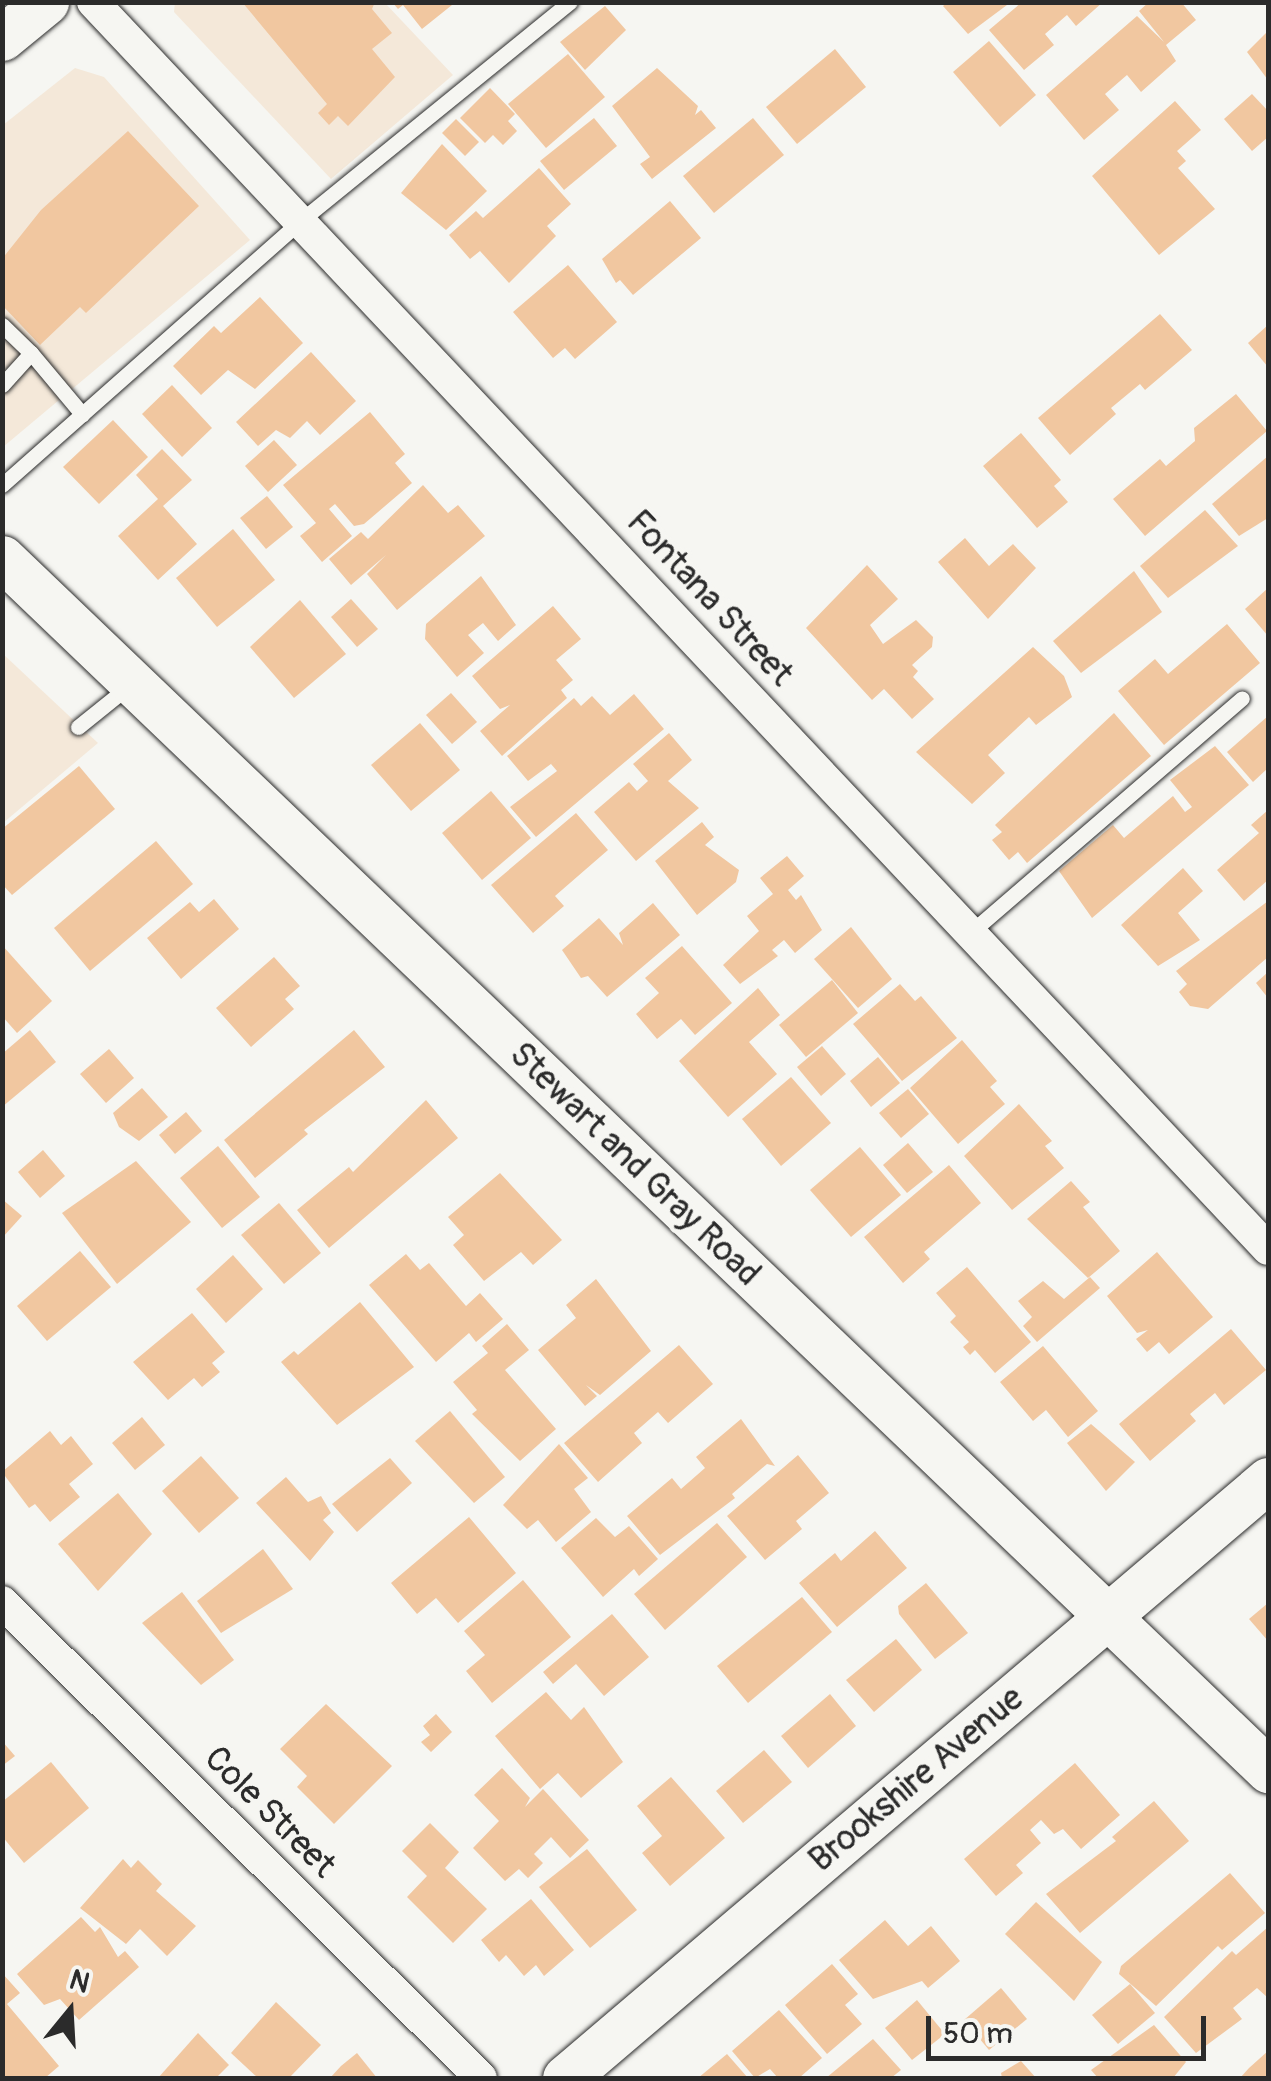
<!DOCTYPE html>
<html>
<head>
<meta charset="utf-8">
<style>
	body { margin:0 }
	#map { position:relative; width:1271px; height:2081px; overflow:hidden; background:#f6f6f2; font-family:Pangolin,sans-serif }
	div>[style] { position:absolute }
	.built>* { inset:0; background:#f4e8d9 }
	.building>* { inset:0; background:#f1c7a0 }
	.roads { filter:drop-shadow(0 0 2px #2b2b2b) drop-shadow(0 0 2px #2b2b2b) }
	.lane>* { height:15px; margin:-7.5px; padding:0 7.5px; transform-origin:7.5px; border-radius:7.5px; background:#f6f6f2 }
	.street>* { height:32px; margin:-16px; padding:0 16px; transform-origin:16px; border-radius:16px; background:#f6f6f2 }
	.secondary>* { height:45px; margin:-22.5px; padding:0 22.5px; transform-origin:22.5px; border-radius:22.5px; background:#f6f6f2 }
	span { translate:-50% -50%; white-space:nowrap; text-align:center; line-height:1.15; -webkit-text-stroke:9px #f6f6f2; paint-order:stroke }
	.street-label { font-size:35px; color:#2b2b2b }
	.frame { position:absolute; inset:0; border:5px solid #2b2b2b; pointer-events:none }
	.north { position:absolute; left:20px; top:1961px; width:100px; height:100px; -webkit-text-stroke:8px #f6f6f2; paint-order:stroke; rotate:18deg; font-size:28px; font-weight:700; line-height:40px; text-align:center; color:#2b2b2b }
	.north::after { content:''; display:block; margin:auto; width:35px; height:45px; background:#2b2b2b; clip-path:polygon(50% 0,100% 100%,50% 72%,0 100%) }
	.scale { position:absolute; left:926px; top:2016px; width:280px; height:45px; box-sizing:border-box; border:5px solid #2b2b2b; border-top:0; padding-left:12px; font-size:30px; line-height:35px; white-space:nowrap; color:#2b2b2b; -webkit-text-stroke:8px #f6f6f2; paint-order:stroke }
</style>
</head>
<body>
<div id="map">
	<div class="built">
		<div style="clip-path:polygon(175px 2px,385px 3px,453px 75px,331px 179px,174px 12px)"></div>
		<div style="clip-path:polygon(75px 68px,104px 77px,250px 240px,3px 447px,3px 125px)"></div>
		<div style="clip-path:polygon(2px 653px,98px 743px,3px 823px,2px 823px)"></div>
	</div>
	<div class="building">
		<div style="clip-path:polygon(242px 2px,375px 2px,372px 9px,392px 33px,372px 49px,395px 77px,348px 126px,338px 116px,329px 125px,318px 113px,327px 104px)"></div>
		<div style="clip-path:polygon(392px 2px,450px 2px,452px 5px,422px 29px,403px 5px,398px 9px)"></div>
		<div style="clip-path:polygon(948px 2px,1005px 2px,1007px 5px,968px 34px,943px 6px)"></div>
		<div style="clip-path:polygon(1022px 2px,1103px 2px,1076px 26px,1067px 15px,1045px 34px,1054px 45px,1024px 70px,989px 30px)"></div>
		<div style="clip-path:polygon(1149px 2px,1181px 2px,1196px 20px,1166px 45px,1176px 61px,1141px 92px,1127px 75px,1105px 94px,1119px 110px,1084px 140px,1046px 95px,1137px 16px,1164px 42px,1139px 11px)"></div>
		<div style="clip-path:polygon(605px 6px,626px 30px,585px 70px,560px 42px)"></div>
		<div style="clip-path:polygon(1268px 31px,1268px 80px,1247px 52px)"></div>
		<div style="clip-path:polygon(989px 41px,1036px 95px,1000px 127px,953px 72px)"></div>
		<div style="clip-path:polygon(835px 49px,866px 87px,797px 144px,766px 107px)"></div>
		<div style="clip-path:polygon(568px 54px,605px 97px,546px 148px,508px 104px)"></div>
		<div style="clip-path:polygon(657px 68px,698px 106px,695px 115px,701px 110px,716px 128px,652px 179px,640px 164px,650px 157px,612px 106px)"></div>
		<div style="clip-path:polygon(490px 88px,515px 114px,508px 121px,517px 131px,503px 145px,493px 135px,485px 143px,460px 118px)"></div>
		<div style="clip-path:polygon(1252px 94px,1268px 111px,1268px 137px,1252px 151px,1224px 119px)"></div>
		<div style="clip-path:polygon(1175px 101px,1201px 130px,1177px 151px,1186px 161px,1178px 168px,1215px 209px,1159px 255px,1092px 176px)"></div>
		<div style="clip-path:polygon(594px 118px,617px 146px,564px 190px,540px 161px)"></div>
		<div style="clip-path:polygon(753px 118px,784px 155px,714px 213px,683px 176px)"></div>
		<div style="clip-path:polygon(456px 119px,479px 142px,465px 156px,442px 133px)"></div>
		<div style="clip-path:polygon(128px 131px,199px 206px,86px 313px,80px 307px,40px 345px,2px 305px,2px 259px,41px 210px)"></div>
		<div style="clip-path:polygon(442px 144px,487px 191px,446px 230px,401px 193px)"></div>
		<div style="clip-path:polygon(539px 168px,571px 204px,547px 226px,556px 236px,509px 283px,480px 251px,470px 259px,449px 235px,476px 211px,483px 218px)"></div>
		<div style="clip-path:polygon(670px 201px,701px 238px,633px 295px,620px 280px,616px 283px,602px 259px)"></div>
		<div style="clip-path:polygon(568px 265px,617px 322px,575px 359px,565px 348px,553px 358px,513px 312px)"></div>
		<div style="clip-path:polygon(260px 297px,303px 343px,255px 389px,228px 370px,201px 395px,173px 366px,214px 326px,221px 333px)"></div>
		<div style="clip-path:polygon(1160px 314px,1192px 350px,1145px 390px,1140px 384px,1111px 408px,1116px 414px,1070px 455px,1038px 418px)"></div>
		<div style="clip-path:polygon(1268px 325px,1268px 367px,1248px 343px)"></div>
		<div style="clip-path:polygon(311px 352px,356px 401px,320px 435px,307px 421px,290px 438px,276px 430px,258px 446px,236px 422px)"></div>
		<div style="clip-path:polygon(172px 385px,212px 428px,182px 457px,142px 414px)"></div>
		<div style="clip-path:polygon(1236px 394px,1267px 431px,1145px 536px,1113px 499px,1160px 459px,1166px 466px,1195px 441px,1194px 428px)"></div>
		<div style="clip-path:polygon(370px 412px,405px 454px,395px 463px,412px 483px,364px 524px,354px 526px,335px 504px,329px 509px,352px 536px,322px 562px,300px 536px,316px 523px,283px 485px)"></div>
		<div style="clip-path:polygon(113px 420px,148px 457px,99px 504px,63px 467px)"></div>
		<div style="clip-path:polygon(1021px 433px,1061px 480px,1054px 486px,1068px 502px,1037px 528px,983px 466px)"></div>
		<div style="clip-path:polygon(274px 440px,297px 465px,268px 492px,245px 466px)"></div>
		<div style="clip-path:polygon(162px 449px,192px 480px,163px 506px,197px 544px,158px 580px,118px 536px,158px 499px,136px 475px)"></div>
		<div style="clip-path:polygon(1268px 456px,1268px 518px,1239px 536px,1212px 504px)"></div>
		<div style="clip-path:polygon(423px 485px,448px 513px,458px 505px,485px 536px,397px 610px,367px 574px,386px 555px,351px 585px,329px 559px,361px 532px,368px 539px)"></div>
		<div style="clip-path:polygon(267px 496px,293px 527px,266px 549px,240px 518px)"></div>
		<div style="clip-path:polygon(1205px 510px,1238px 546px,1168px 598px,1140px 566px)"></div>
		<div style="clip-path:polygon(233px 529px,275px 580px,217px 627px,176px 578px)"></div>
		<div style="clip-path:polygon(965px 538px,989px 566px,1013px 544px,1036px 568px,988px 619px,938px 562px)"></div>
		<div style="clip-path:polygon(867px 565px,898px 599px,870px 625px,883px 644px,916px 620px,933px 637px,932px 647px,912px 665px,918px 671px,913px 677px,934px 699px,912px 719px,884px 689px,872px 700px,806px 628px)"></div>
		<div style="clip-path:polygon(1134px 571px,1162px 612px,1081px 673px,1053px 641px)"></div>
		<div style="clip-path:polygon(481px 576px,516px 625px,498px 641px,483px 623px,468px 635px,484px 653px,457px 677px,425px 639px,426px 624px)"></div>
		<div style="clip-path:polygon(1268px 588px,1268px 636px,1245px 609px)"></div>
		<div style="clip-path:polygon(351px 599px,378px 629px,357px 647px,331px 617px)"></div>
		<div style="clip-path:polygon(300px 600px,346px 654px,294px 698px,250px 647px)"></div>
		<div style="clip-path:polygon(553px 606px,581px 639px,556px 660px,573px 680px,561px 690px,567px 698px,502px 756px,480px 731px,510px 705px,500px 709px,472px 676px)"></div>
		<div style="clip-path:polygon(1227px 624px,1260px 663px,1164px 745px,1118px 691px,1155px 659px,1168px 674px)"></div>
		<div style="clip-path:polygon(1033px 647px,1064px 676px,1072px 697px,1036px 725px,1029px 717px,988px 755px,1005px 773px,972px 804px,916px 752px)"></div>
		<div style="clip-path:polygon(451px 693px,477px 722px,452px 744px,426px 715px)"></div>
		<div style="clip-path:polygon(634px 694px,664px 729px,536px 837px,510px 807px,557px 771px,551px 764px,559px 758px,528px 781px,507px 756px,574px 698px,581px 706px,592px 696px,610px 715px)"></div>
		<div style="clip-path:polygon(1114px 713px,1151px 756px,1027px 863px,1018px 852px,1009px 860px,992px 840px,1002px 832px,995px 825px)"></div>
		<div style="clip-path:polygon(1268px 716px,1268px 768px,1253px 782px,1227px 752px)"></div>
		<div style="clip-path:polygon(420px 723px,460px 770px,411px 811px,371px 765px)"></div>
		<div style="clip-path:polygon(669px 733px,692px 760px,668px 781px,699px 808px,636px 861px,594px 812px,629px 782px,637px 791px,648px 781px,633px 764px)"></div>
		<div style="clip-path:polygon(1215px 746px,1249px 785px,1092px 918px,1059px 871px,1113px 825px,1124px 838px,1173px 796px,1185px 812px,1192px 807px,1170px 780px)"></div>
		<div style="clip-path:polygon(79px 766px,115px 809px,12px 895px,2px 884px,2px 829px)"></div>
		<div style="clip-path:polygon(491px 791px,531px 838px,482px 880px,442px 833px)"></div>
		<div style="clip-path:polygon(1268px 810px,1268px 880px,1244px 901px,1217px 870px,1259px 833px,1251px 825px)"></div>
		<div style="clip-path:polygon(576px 813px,608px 850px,555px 896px,564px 906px,533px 933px,491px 885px)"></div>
		<div style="clip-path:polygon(702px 822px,714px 837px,705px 845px,739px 870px,736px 882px,697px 915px,655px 861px)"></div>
		<div style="clip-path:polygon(156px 841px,193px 884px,90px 971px,54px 928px)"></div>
		<div style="clip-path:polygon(787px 856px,804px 876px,788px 890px,796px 900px,801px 895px,822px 930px,795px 953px,784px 940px,772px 950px,778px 956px,740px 984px,723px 965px,759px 931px,747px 916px,773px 894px,760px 878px)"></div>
		<div style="clip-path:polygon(1183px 868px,1203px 891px,1178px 913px,1200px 940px,1158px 966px,1121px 925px)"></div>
		<div style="clip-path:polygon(214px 899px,239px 929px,181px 979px,147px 938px,190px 902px,199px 912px)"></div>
		<div style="clip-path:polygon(1268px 901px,1268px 957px,1208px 1009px,1190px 1006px,1179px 992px,1187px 984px,1176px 971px)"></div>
		<div style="clip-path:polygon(653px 903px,680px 935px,607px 997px,588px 976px,581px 978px,562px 950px,599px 918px,623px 945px,619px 933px)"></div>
		<div style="clip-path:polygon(851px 927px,892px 979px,858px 1008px,814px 959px)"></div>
		<div style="clip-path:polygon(2px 945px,52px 1001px,17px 1033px,2px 1016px)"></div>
		<div style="clip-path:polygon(682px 946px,732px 1003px,695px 1035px,681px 1019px,657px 1039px,636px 1014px,659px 993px,645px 978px)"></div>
		<div style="clip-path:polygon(274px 957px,300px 986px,285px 999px,294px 1009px,251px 1047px,216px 1008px)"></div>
		<div style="clip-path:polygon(1268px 972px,1268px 998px,1256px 983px)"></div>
		<div style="clip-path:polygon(832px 980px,858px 1013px,806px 1057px,779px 1025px)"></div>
		<div style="clip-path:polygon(900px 984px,915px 1001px,921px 996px,957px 1038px,902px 1081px,853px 1024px)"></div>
		<div style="clip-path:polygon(758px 988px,780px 1015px,749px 1042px,777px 1074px,728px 1117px,679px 1061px)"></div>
		<div style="clip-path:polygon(30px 1030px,56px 1062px,2px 1107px,2px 1054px)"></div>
		<div style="clip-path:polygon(354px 1030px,385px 1067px,304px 1130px,308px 1134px,255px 1178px,224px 1140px)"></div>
		<div style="clip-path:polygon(962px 1040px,997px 1081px,990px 1087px,1005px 1104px,958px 1144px,910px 1088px)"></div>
		<div style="clip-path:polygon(822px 1046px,846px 1074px,821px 1096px,797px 1067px)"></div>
		<div style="clip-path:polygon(109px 1049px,134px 1078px,106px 1103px,80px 1074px)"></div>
		<div style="clip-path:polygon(878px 1057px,900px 1083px,871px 1107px,850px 1081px)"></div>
		<div style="clip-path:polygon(791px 1077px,831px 1123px,781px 1166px,742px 1119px)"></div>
		<div style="clip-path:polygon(142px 1088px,168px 1117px,139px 1141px,119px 1127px,113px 1113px)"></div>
		<div style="clip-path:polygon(908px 1089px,929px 1114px,901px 1138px,879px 1113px)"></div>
		<div style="clip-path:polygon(426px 1100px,458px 1138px,329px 1248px,297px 1210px,349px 1167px,353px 1172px)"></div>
		<div style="clip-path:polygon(1019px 1104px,1052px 1141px,1045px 1146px,1064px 1168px,1012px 1210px,964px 1156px)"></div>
		<div style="clip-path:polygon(186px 1112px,202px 1131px,175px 1154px,159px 1135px)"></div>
		<div style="clip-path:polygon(908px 1143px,933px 1172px,907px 1193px,883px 1165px)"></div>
		<div style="clip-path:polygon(218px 1146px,260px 1197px,222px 1228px,180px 1178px)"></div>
		<div style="clip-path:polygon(860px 1147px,901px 1195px,851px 1237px,810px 1190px)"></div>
		<div style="clip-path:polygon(43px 1150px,65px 1176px,40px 1198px,18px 1172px)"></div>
		<div style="clip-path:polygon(136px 1161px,191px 1222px,117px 1284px,62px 1213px)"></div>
		<div style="clip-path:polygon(949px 1165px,981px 1203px,924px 1252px,930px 1259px,903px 1283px,864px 1237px)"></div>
		<div style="clip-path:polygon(500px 1173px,562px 1240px,533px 1265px,521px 1252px,484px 1281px,453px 1245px,464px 1235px,448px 1217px)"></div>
		<div style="clip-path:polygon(1071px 1181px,1090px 1202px,1083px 1207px,1120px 1251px,1088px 1278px,1027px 1219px)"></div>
		<div style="clip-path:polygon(2px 1199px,22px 1216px,2px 1238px)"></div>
		<div style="clip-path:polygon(279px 1203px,321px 1253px,284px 1284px,241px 1235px)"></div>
		<div style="clip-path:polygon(80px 1251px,111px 1287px,47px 1341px,17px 1306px)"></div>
		<div style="clip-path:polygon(1157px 1252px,1213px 1317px,1169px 1354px,1159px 1342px,1147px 1352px,1136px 1339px,1148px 1330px,1137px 1333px,1107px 1296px)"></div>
		<div style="clip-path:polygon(406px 1254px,420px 1270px,429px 1263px,466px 1306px,480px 1293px,503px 1319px,476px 1342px,469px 1333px,436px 1362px,369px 1285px)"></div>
		<div style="clip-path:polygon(233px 1255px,263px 1289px,226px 1323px,196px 1289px)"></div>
		<div style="clip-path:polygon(967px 1267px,1031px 1342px,995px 1373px,975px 1350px,970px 1355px,963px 1347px,969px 1342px,950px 1322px,956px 1316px,936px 1293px)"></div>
		<div style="clip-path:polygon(1090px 1277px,1100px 1288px,1037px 1342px,1023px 1326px,1032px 1317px,1018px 1301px,1043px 1281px,1064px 1299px)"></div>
		<div style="clip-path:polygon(596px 1279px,651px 1351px,600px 1395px,586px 1385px,597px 1396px,585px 1406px,538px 1350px,576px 1318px,566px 1305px)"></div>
		<div style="clip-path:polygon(360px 1302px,414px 1367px,337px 1425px,281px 1362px,294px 1351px,298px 1355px)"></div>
		<div style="clip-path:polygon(192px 1313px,225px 1352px,212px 1363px,220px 1372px,202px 1387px,194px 1378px,168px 1400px,133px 1362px)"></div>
		<div style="clip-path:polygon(507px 1324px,529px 1350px,505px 1370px,556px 1429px,520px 1461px,472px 1414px,477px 1410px,453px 1382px,488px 1353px,482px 1346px)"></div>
		<div style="clip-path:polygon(1231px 1329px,1266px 1370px,1224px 1405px,1215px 1393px,1190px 1414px,1196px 1421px,1150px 1461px,1119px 1424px)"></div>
		<div style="clip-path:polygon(679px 1345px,713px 1384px,668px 1423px,658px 1412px,634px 1433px,642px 1443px,598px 1482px,564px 1443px)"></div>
		<div style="clip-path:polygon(1043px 1346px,1098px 1411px,1068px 1437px,1046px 1410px,1033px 1421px,1000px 1382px)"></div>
		<div style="clip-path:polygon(450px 1411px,505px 1477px,474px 1503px,415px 1441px)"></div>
		<div style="clip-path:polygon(142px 1417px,165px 1445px,135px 1470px,112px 1443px)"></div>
		<div style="clip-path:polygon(741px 1419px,775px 1466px,767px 1464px,732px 1494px,735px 1498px,660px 1555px,627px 1516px,672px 1478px,681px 1489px,705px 1468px,696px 1457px)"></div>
		<div style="clip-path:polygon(1091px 1424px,1135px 1462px,1106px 1491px,1067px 1443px)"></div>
		<div style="clip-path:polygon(50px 1431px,61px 1445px,71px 1436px,93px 1464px,69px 1484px,80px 1497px,50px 1522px,35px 1504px,29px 1508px,2px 1472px)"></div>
		<div style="clip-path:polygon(559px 1444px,588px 1478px,574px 1489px,591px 1512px,556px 1542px,538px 1520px,527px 1529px,503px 1505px)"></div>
		<div style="clip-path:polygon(798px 1455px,829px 1493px,796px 1521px,802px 1529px,765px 1560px,727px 1516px)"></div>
		<div style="clip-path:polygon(201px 1456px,239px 1498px,199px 1533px,162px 1491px)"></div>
		<div style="clip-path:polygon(390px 1458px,412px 1483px,357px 1532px,332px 1504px)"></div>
		<div style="clip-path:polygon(286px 1477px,308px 1502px,321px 1496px,331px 1513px,323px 1520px,334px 1532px,310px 1561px,256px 1503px)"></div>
		<div style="clip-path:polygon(118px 1493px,152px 1534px,98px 1591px,58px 1544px)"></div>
		<div style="clip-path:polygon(469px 1517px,516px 1573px,458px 1623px,436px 1598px,417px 1614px,391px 1583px)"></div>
		<div style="clip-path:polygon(596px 1518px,615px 1537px,629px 1526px,658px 1559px,639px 1576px,634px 1569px,603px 1597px,561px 1548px)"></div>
		<div style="clip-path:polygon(717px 1523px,747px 1557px,665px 1630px,634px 1594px)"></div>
		<div style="clip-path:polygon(875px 1531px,907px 1568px,837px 1627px,799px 1583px,835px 1553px,841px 1561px)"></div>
		<div style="clip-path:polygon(263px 1549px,293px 1589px,221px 1633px,197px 1601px)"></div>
		<div style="clip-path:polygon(523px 1580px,571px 1637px,492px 1703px,466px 1671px,485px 1655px,464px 1631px)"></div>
		<div style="clip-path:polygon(926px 1583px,968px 1633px,935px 1659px,899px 1614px,898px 1606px)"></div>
		<div style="clip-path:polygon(182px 1592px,234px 1660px,201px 1685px,142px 1623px)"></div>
		<div style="clip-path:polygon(802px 1597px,832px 1632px,748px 1703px,717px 1666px)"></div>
		<div style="clip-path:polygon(1268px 1603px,1268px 1641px,1249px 1619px)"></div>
		<div style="clip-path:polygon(612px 1614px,649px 1657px,604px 1696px,576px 1664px,553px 1684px,543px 1672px)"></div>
		<div style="clip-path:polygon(896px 1639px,922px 1670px,874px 1712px,846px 1680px)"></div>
		<div style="clip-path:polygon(546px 1692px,571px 1720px,584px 1707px,623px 1762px,581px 1798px,558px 1773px,540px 1789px,495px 1736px)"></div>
		<div style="clip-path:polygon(830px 1694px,856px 1726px,808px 1768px,781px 1736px)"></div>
		<div style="clip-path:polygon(326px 1704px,392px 1766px,334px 1824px,297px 1787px,307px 1776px,280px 1749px)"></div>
		<div style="clip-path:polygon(436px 1714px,452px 1732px,431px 1752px,421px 1742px,430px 1735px,423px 1726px)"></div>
		<div style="clip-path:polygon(2px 1741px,15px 1756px,2px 1766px)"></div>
		<div style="clip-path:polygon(764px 1750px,792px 1782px,743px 1823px,716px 1791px)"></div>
		<div style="clip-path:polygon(51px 1762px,89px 1808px,24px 1863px,2px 1836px,2px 1802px)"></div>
		<div style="clip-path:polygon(1075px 1763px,1120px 1815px,1081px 1849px,1063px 1829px,1054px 1834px,1041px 1820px,1030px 1830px,1041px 1843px,1016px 1865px,1023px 1873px,996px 1896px,964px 1859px)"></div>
		<div style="clip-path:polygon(502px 1768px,530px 1798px,525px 1807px,543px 1789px,589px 1840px,570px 1858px,551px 1837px,534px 1854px,543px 1863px,528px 1878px,519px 1869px,505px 1881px,473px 1848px,499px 1821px,474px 1795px)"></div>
		<div style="clip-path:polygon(671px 1777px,725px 1838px,670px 1886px,642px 1853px,662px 1836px,637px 1806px)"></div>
		<div style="clip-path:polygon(1154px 1801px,1189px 1841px,1080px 1933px,1046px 1894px,1116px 1841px,1112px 1837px)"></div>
		<div style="clip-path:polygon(430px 1823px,459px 1852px,445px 1868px,487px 1909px,453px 1943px,407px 1897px,427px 1876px,402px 1851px)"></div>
		<div style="clip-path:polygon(587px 1849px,637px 1910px,590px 1948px,539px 1887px)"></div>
		<div style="clip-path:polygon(123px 1859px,131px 1868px,138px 1860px,162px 1884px,156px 1891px,196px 1926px,167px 1956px,140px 1929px,126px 1944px,80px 1908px)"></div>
		<div style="clip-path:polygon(1230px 1873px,1265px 1913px,1222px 1950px,1218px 1946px,1156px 2006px,1119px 1974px,1121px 1966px)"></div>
		<div style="clip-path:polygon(531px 1899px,574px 1950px,544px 1976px,536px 1965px,524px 1976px,506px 1955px,499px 1962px,481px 1940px)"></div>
		<div style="clip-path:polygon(1036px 1902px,1102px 1962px,1074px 2001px,1005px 1934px)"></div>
		<div style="clip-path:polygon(81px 1917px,95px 1932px,100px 1927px,118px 1957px,125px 1951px,139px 1967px,79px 2020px,60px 1999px,44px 2005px,17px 1974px)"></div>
		<div style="clip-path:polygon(885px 1920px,908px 1946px,931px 1926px,960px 1961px,928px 1988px,922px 1981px,873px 1999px,839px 1960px)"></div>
		<div style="clip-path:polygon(1268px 1927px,1268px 1998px,1257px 1988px,1233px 2008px,1242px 2019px,1196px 2053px,1164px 2017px,1232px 1951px,1236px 1955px)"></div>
		<div style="clip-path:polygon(832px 1964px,858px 1994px,845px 2005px,862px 2024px,827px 2054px,785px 2005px)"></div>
		<div style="clip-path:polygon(2px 1973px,20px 1993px,7px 2004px,59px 2066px,45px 2078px,2px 2078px)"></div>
		<div style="clip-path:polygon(1130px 1984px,1155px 2013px,1118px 2044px,1092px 2015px)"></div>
		<div style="clip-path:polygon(1001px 1988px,1027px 2019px,989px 2050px,964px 2020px)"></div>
		<div style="clip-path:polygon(917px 2000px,945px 2034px,912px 2060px,885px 2028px)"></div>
		<div style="clip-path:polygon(276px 2002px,321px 2045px,289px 2078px,258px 2078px,231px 2053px)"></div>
		<div style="clip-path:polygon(779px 2010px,822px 2058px,799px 2078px,778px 2078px,770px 2069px,755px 2078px,732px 2051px)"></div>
		<div style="clip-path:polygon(1154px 2025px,1186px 2062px,1173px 2078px,1098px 2078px,1091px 2070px)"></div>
		<div style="clip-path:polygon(198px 2033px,229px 2065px,216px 2078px,158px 2078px)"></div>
		<div style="clip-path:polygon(873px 2039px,901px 2070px,891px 2078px,826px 2078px)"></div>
		<div style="clip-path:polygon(1268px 2051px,1268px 2078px,1240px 2078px,1249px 2068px)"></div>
		<div style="clip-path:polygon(357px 2053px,377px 2078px,330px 2078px,341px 2066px)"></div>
		<div style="clip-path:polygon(727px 2054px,748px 2078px,698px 2078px)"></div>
		<div style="clip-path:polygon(1021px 2061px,1036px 2078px,1002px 2078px,1001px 2073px)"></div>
	</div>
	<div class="roads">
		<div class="lane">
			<div style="left:2px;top:325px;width:40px;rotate:44deg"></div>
			<div style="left:31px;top:353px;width:43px;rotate:132.2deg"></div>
			<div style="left:31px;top:353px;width:80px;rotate:50.1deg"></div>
			<div style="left:2px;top:485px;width:397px;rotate:-41.5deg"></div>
			<div style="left:299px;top:222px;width:349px;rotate:-39.1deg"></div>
			<div style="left:78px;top:727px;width:67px;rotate:-38.9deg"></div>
			<div style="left:970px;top:933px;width:359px;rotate:-40.8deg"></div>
		</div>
		<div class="street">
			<div style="left:93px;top:2px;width:1713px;rotate:46.7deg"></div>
			<div style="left:2px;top:1602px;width:675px;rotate:44.82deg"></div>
		</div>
		<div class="secondary">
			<div style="left:2px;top:38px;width:57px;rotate:-39.3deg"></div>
			<div style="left:2px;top:558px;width:1753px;rotate:43.75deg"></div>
			<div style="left:565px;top:2078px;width:923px;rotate:-40.39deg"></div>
		</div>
	</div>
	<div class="street-label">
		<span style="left:710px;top:598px;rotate:47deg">Fontana Street</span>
		<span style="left:635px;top:1164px;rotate:44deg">Stewart and Gray Road</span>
		<span style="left:916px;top:1779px;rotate:-40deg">Brookshire Avenue</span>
		<span style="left:270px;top:1812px;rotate:45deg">Cole Street</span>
	</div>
	<div class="frame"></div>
	<div class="north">N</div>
	<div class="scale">50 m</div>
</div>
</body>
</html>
